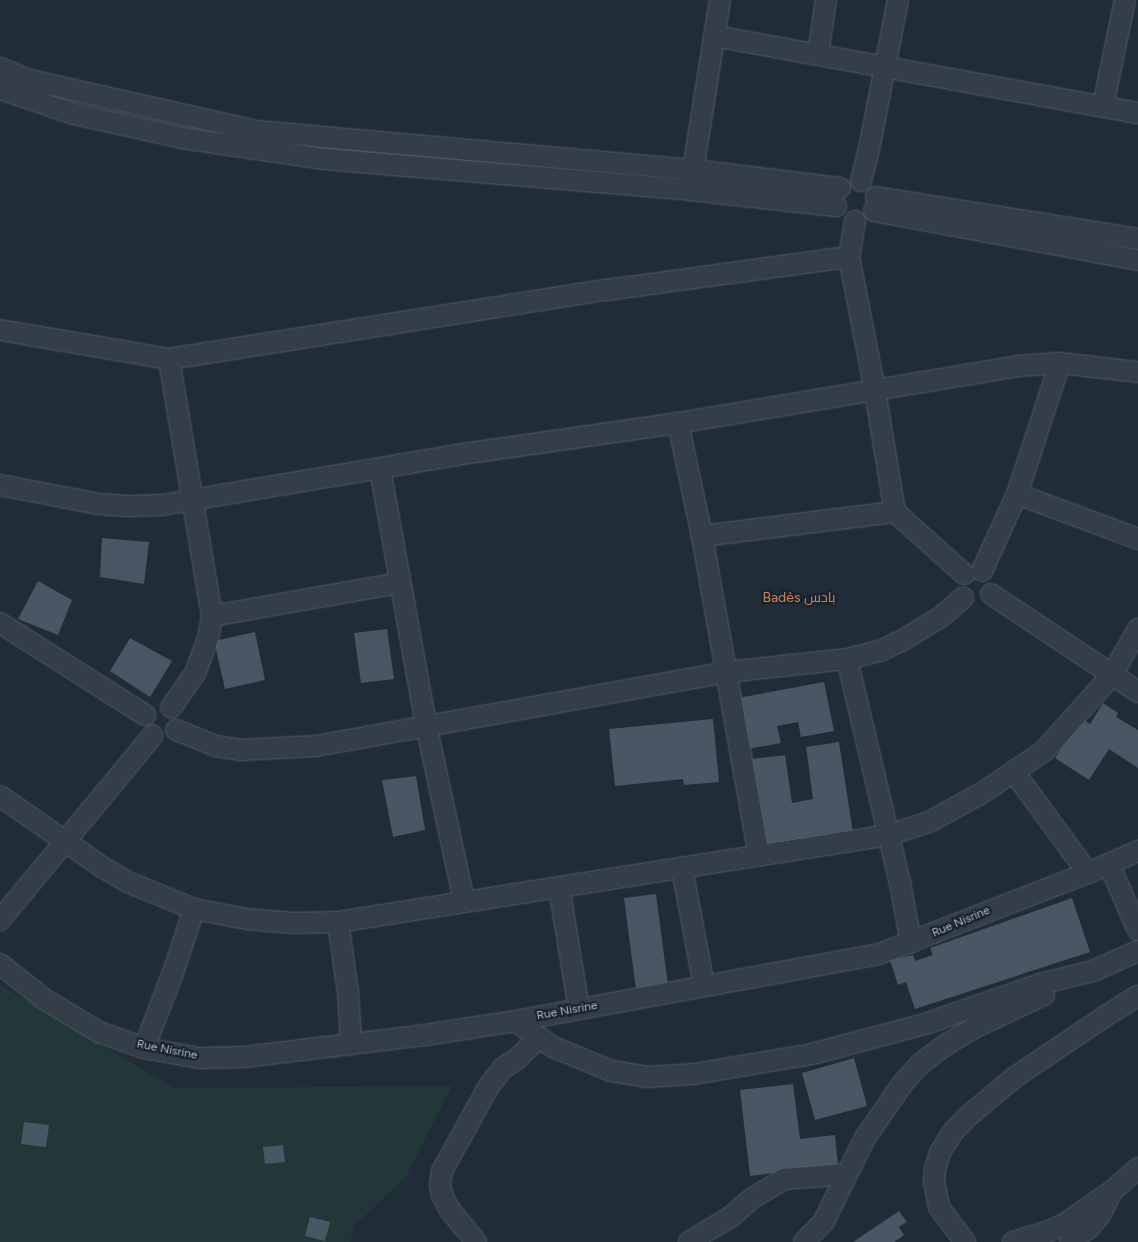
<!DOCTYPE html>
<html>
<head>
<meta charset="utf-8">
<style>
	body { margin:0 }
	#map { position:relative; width:1138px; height:1242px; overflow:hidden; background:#202c37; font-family:Figtree,Cairo,sans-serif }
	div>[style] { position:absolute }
	.green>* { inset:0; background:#223838 }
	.building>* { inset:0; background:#485763 }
	.roads { filter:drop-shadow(0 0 1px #515c65) drop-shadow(0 0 1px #515c65) }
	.minor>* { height:20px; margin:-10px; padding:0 10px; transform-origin:10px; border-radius:10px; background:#343e48 }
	span { translate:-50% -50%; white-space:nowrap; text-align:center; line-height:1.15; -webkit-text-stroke:4.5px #19232c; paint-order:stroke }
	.street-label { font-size:12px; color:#aeb9c4 }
	.neighbourhood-label { font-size:14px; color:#d2835c }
</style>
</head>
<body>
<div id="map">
	<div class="green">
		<div style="clip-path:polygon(0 985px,174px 1088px,452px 1086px,406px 1177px,355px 1225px,350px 1242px,0 1242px)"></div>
	</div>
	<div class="building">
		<div style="clip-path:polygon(102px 538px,149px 542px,144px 584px,100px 577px)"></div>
		<div style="clip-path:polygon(38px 581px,72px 600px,58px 635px,18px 619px)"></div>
		<div style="clip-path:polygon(387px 629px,394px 679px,361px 683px,354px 633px)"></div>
		<div style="clip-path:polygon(255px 632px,265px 680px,225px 689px,214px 641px)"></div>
		<div style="clip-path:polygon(130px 638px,172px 661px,150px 697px,110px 671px)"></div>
		<div style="clip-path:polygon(824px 682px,834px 731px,801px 737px,798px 722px,777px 726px,781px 743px,748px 749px,738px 698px)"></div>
		<div style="clip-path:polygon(1103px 703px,1118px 713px,1116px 717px,1138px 730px,1138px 768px,1109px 749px,1089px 780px,1055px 758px,1081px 718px,1090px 724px)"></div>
		<div style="clip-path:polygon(713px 719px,719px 782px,684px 785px,683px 779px,615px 786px,609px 729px)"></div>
		<div style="clip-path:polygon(839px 742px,853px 833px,764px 846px,752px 759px,785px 755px,792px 803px,813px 799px,806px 747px)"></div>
		<div style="clip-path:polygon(416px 776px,425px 830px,393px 837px,382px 780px)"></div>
		<div style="clip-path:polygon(656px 894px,668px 986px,636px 990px,624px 898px)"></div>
		<div style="clip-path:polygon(1072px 898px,1090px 952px,915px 1009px,906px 982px,898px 985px,890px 960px,913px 955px,915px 961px,933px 955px,930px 948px)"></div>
		<div style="clip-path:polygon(854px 1058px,867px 1106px,815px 1120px,802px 1073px)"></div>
		<div style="clip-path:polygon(793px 1084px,800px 1139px,835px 1135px,838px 1165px,750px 1176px,740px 1090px)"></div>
		<div style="clip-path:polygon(24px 1122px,49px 1125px,46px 1147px,21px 1144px)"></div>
		<div style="clip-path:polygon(283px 1145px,285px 1162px,265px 1164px,263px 1147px)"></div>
		<div style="clip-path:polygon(899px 1211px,907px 1222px,899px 1227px,904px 1235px,894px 1242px,853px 1242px)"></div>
		<div style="clip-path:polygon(310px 1217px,330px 1222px,325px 1241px,305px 1236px)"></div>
	</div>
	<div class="roads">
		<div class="minor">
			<div style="left:714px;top:36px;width:431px;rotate:10.3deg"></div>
			<div style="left:818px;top:54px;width:55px;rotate:-81.6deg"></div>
			<div style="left:0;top:68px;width:32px;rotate:22deg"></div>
			<div style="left:30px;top:80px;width:233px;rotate:12.7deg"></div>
			<div style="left:257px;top:131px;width:439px;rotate:5.1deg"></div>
			<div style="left:694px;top:170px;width:147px;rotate:7deg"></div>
			<div style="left:0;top:89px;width:78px;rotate:18.7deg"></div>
			<div style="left:74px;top:114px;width:111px;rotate:12.5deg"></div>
			<div style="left:182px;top:138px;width:144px;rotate:8.4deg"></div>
			<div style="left:324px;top:159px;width:367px;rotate:4.8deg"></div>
			<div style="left:690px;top:190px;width:147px;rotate:6.3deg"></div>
			<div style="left:1103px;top:106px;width:108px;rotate:-78.3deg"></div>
			<div style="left:861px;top:181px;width:33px;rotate:-76deg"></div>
			<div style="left:869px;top:149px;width:152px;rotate:-79deg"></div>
			<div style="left:691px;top:183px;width:185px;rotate:-81deg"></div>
			<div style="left:876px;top:197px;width:265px;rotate:9.1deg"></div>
			<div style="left:874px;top:211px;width:269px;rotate:10.5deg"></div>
			<div style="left:855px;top:221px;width:36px;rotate:99deg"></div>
			<div style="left:849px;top:257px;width:136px;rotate:79deg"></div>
			<div style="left:875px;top:391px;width:123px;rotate:80.6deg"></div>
			<div style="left:895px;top:512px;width:93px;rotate:41.9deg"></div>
			<div style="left:0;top:330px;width:171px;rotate:9.7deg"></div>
			<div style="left:169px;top:359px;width:443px;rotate:-9deg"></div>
			<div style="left:607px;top:290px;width:244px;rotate:-7.8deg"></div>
			<div style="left:169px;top:359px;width:261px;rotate:80.5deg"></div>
			<div style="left:212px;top:616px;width:22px;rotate:100deg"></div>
			<div style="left:208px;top:638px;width:37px;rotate:110deg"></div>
			<div style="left:195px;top:673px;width:42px;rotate:124.4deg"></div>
			<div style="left:678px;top:423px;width:116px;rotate:78deg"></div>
			<div style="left:702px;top:536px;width:324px;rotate:79.9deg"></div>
			<div style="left:380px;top:469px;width:260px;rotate:79.8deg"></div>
			<div style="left:426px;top:725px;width:180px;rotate:77.8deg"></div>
			<div style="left:0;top:485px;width:101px;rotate:10.9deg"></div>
			<div style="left:99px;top:504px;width:31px;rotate:4deg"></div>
			<div style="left:130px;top:506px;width:32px;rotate:-2deg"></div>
			<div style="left:162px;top:505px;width:312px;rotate:-9.6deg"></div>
			<div style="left:470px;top:453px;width:210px;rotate:-8.2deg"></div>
			<div style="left:678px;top:423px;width:345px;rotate:-9.5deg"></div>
			<div style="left:1018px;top:366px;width:42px;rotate:-4.1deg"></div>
			<div style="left:1060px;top:363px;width:79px;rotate:6.6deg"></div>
			<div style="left:1017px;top:494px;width:129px;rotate:20.4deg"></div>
			<div style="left:702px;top:536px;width:194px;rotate:-7.1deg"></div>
			<div style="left:982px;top:571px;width:85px;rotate:-65.6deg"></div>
			<div style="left:1017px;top:494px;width:138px;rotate:-71.8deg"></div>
			<div style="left:991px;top:594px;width:177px;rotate:33.7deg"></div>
			<div style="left:212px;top:616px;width:190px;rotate:-10deg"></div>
			<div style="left:0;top:623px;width:172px;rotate:32.4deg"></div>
			<div style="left:847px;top:659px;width:230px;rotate:76.7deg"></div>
			<div style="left:900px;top:883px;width:61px;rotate:79.6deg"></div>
			<div style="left:176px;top:730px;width:43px;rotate:21.8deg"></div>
			<div style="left:216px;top:746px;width:24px;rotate:9deg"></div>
			<div style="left:240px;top:750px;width:76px;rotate:-3deg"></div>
			<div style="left:316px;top:746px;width:418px;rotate:-10.2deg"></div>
			<div style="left:727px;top:672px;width:121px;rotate:-6.2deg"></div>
			<div style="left:847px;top:659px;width:34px;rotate:-14deg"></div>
			<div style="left:880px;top:651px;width:25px;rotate:-26deg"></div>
			<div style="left:903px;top:640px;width:46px;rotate:-31.6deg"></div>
			<div style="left:942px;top:616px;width:28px;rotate:-41deg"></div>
			<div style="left:1014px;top:772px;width:125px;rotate:53.8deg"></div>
			<div style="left:0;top:796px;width:124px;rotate:34.8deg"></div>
			<div style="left:102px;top:867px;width:32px;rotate:30deg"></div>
			<div style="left:130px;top:883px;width:69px;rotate:22.1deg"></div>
			<div style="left:194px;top:909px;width:54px;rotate:10.7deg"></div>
			<div style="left:247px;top:919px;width:46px;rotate:5deg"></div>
			<div style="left:293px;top:923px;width:45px;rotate:-1.3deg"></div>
			<div style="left:338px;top:922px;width:558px;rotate:-8.97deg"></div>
			<div style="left:889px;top:835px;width:42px;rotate:-18deg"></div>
			<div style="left:929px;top:822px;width:60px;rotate:-28.7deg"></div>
			<div style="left:982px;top:793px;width:75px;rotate:-34.1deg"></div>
			<div style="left:1044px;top:751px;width:102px;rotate:-48.2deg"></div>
			<div style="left:1112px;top:675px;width:53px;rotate:-60.5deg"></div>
			<div style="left:1109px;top:864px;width:72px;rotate:66.3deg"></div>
			<div style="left:682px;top:869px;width:118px;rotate:79.3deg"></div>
			<div style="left:559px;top:887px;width:124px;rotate:80.7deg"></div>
			<div style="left:0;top:920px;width:239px;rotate:-50.4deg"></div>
			<div style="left:338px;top:922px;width:71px;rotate:81.9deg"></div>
			<div style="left:348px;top:992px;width:51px;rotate:86.6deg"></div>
			<div style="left:0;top:964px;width:56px;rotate:38.5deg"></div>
			<div style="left:44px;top:999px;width:64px;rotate:31deg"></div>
			<div style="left:99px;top:1032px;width:48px;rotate:19.6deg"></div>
			<div style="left:144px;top:1048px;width:56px;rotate:10.3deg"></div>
			<div style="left:199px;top:1058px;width:45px;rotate:-1.3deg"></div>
			<div style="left:244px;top:1057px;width:182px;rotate:-6.9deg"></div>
			<div style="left:425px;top:1035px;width:91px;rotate:-8.8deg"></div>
			<div style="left:515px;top:1021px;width:370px;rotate:-10.4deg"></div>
			<div style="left:879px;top:954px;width:224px;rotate:-21.2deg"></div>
			<div style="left:1088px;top:873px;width:55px;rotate:-23.7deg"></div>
			<div style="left:515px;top:1021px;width:46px;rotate:34.4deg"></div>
			<div style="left:553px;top:1047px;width:63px;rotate:22.5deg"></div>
			<div style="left:611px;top:1071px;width:37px;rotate:9deg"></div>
			<div style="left:648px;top:1077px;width:46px;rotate:-3.7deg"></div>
			<div style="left:694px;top:1074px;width:120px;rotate:-9.6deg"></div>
			<div style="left:812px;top:1054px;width:117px;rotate:-14.9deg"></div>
			<div style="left:925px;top:1024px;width:122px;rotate:-19.2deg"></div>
			<div style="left:1040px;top:984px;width:55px;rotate:-13.8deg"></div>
			<div style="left:1093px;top:971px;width:49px;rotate:-24deg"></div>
			<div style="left:144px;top:1048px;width:80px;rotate:-68.9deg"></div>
			<div style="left:173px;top:973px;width:67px;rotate:-71.8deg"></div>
			<div style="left:476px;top:1242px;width:41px;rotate:-129.1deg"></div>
			<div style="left:450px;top:1210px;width:17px;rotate:-118deg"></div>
			<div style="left:442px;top:1195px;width:10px;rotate:-101deg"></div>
			<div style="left:440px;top:1185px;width:14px;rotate:-82deg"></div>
			<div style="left:442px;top:1171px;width:97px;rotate:-61.1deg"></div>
			<div style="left:489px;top:1086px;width:23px;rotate:-52deg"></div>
			<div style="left:503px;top:1068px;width:17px;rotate:-33deg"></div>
			<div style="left:517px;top:1059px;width:31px;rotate:-45deg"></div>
			<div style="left:689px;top:1242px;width:50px;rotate:-31.2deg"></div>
			<div style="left:732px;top:1216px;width:25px;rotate:-42deg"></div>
			<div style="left:751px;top:1199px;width:39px;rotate:-31deg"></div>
			<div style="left:784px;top:1179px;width:63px;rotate:-4.5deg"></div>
			<div style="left:804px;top:1242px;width:29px;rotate:-46deg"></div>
			<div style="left:824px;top:1221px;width:93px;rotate:-63.7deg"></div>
			<div style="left:865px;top:1138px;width:67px;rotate:-55.4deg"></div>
			<div style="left:903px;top:1083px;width:24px;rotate:-48deg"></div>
			<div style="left:919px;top:1065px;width:31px;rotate:-37deg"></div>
			<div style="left:944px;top:1046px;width:37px;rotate:-31deg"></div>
			<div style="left:976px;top:1027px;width:75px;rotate:-25.2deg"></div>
			<div style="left:965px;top:1242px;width:44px;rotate:-126.6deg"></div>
			<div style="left:939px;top:1207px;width:25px;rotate:-101deg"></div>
			<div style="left:934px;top:1182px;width:13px;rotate:-86deg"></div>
			<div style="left:935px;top:1169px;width:17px;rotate:-73deg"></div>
			<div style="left:940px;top:1153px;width:23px;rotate:-59deg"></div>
			<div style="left:952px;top:1133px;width:21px;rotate:-47deg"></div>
			<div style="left:966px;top:1118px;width:64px;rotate:-39.9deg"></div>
			<div style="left:1015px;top:1077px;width:107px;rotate:-34deg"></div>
			<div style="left:1104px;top:1017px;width:40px;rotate:-32deg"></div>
			<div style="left:1013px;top:1242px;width:38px;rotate:-17deg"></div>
			<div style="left:1049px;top:1231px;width:19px;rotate:-25deg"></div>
			<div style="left:1066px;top:1223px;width:56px;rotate:-34.8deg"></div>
			<div style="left:1112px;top:1191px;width:35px;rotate:-41deg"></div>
			<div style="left:1070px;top:1242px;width:22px;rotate:-36deg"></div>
			<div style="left:1088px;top:1229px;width:18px;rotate:-49deg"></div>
			<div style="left:1100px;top:1215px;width:25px;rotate:-63deg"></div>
		</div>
	</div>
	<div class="street-label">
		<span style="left:961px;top:922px;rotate:-23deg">Rue Nisrine</span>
		<span style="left:567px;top:1011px;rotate:-10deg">Rue Nisrine</span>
		<span style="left:167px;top:1050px;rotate:11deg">Rue Nisrine</span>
	</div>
	<div class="neighbourhood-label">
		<span style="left:799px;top:598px">Badès بادس</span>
	</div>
</div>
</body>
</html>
